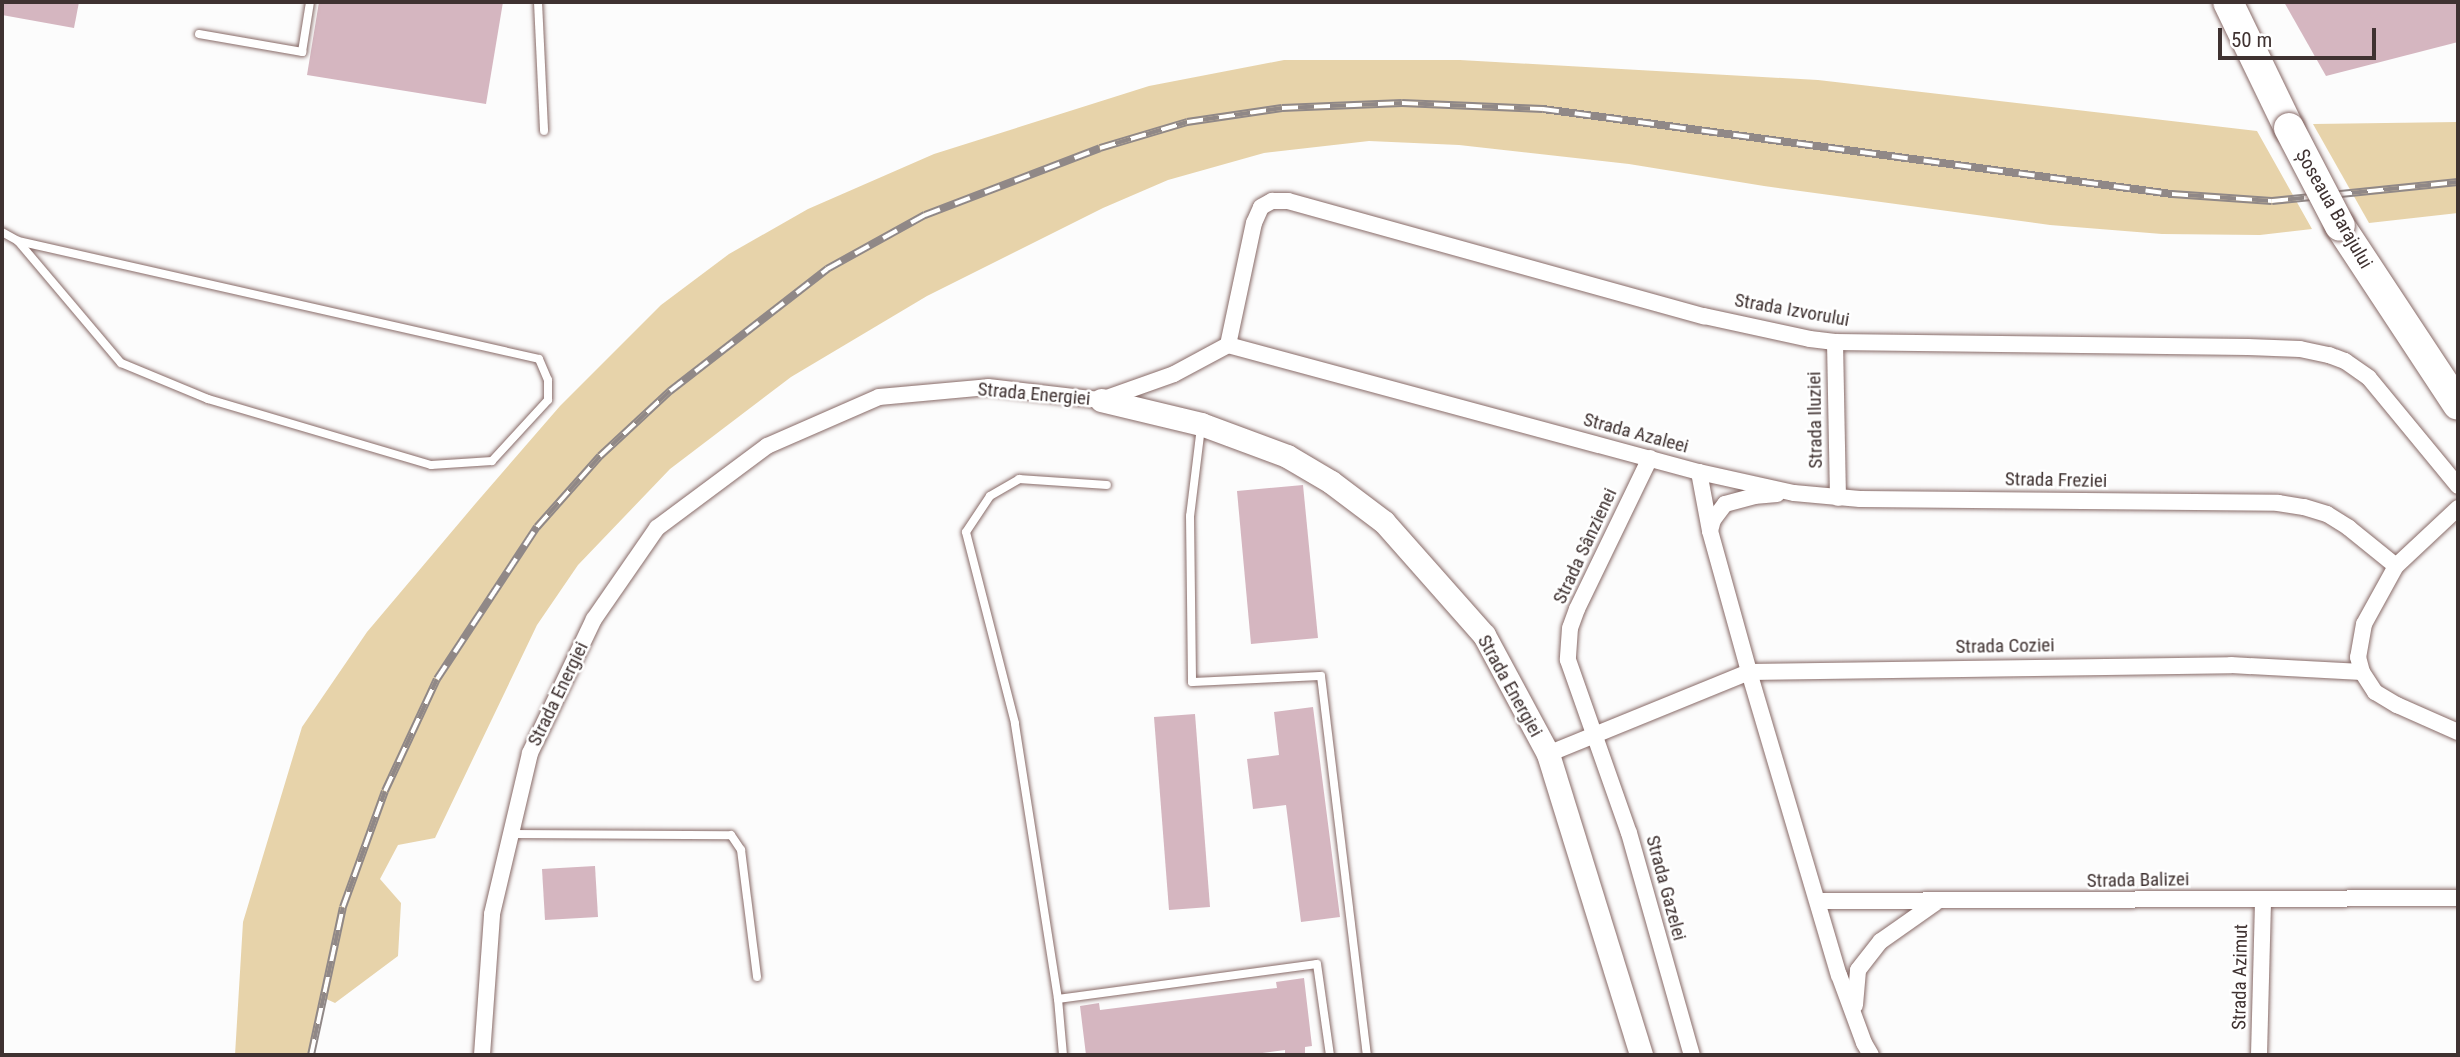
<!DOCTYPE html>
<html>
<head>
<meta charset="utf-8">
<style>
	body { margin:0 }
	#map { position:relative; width:2460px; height:1057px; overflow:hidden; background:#fcfcfc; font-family:"Roboto Condensed",sans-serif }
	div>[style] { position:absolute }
	.green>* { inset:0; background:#e7d3aa }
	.building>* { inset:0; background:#d5b6c0 }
	.roads { filter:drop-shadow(0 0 2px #886b68) drop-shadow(0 0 2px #886b68) }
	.lane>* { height:8px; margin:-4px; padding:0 4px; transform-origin:4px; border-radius:4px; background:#fff }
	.street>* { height:16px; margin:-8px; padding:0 8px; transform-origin:8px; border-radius:8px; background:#fff }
	.secondary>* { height:23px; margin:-11.5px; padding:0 11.5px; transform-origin:11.5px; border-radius:11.5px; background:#fff }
	.highway>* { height:30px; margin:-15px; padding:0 15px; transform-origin:15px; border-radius:15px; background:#fff }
	.rail>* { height:8px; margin-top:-4px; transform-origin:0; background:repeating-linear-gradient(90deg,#fff 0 16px,#908887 0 32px); box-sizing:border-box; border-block:2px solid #908887 }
	.bridges { filter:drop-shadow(0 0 2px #886b68) drop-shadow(0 0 2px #886b68) }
	.highway-bridge>* { height:30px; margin:-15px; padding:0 15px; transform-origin:15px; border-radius:15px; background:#fff }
	span { translate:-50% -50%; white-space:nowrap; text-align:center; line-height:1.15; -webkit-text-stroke:5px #fff; paint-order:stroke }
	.street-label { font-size:19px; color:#3f3231 }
	.frame { position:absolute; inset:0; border:4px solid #3f3231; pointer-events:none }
	.scale { position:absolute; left:2218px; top:28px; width:158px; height:32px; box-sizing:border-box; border:4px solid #3f3231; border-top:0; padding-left:9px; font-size:21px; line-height:24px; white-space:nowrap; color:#3f3231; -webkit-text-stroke:5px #fff; paint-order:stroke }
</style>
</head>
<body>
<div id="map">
	<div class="green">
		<div style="clip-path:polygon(1284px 60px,1460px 60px,1818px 80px,2257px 131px,2312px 229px,2260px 235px,2162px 234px,2050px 225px,1764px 186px,1629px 164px,1459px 145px,1369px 141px,1264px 153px,1168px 180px,1103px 208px,927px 296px,791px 377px,670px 469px,578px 565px,537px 625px,435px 838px,398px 845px,380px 879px,401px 903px,398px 956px,335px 1003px,322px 997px,311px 1055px,235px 1055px,243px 922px,302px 727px,367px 632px,476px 503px,560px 406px,661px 305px,729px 254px,808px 209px,934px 154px,1149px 86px)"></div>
		<div style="clip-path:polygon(2458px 122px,2458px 213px,2369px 223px,2313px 124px)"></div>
	</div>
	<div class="building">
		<div style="clip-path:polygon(2px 2px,79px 2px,74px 28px,2px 15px)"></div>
		<div style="clip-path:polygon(319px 2px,503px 2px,486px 104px,307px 75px)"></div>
		<div style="clip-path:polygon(2284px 2px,2458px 2px,2458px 42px,2326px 76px)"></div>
		<div style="clip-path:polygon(1303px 485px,1318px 638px,1251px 644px,1237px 491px)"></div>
		<div style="clip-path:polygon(1313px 707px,1340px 917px,1301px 922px,1286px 805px,1253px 809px,1247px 759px,1279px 755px,1274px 712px)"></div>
		<div style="clip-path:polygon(1195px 714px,1210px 907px,1169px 910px,1154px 717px)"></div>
		<div style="clip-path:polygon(595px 866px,598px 917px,545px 920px,542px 869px)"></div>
		<div style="clip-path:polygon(1304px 978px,1312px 1046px,1305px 1047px,1305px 1055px,1285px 1055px,1285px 1050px,1247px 1055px,1086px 1055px,1080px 1006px,1099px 1003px,1100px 1010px,1277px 988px,1276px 982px)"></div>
	</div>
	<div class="roads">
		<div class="lane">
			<div style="left:538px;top:2px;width:129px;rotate:87.3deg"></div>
			<div style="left:199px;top:34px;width:105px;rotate:9.9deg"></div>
			<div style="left:302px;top:52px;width:51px;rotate:-80.9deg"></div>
			<div style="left:2px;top:232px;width:18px;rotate:29deg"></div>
			<div style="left:18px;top:241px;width:534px;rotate:12.76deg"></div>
			<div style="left:539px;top:359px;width:23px;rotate:67deg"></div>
			<div style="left:548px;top:380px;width:20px;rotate:90deg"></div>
			<div style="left:548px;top:400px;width:83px;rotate:132.6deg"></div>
			<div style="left:492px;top:461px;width:61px;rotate:176.2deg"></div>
			<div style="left:431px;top:465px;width:233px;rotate:-163.5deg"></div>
			<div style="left:208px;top:399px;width:94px;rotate:-157.5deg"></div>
			<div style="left:121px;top:363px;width:160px;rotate:-130.2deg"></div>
			<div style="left:1201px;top:427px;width:90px;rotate:97deg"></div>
			<div style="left:1190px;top:516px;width:166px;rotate:89.3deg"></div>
			<div style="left:1192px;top:682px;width:129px;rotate:-2.7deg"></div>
			<div style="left:1321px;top:676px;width:382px;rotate:83.1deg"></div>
			<div style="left:511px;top:834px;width:220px;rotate:0.3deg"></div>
			<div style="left:731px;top:835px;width:18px;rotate:56deg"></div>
			<div style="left:741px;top:850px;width:128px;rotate:82.8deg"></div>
			<div style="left:1058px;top:999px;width:279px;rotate:-98.9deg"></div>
			<div style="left:1015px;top:723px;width:197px;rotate:-104.4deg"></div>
			<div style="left:966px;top:532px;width:43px;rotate:-56.3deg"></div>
			<div style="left:990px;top:496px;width:34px;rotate:-30deg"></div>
			<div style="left:1019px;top:479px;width:88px;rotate:3.9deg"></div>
			<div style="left:1063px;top:1055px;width:56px;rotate:-95.1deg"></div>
			<div style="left:1058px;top:999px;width:261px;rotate:-7.7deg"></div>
			<div style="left:1317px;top:964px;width:92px;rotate:81.9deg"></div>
		</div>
		<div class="street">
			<div style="left:1835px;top:342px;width:156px;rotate:88.9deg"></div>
			<div style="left:1228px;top:345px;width:125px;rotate:-78deg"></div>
			<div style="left:1254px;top:223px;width:17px;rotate:-66deg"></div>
			<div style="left:1261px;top:207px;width:13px;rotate:-29deg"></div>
			<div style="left:1272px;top:201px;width:16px"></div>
			<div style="left:1288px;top:201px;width:432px;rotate:15.5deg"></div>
			<div style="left:1704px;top:316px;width:108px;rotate:12.2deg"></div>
			<div style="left:1810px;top:339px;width:25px;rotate:7deg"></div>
			<div style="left:1835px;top:342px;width:413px;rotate:0.7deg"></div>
			<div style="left:2248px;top:347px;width:52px;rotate:2.2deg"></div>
			<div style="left:2300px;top:349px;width:30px;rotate:12deg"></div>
			<div style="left:2329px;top:355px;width:17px;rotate:21deg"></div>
			<div style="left:2345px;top:361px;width:29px;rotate:35deg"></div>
			<div style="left:2369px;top:378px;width:140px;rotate:50.5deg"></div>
			<div style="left:1650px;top:458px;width:168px;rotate:115.8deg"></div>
			<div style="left:1577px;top:609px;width:20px;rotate:110deg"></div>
			<div style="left:1570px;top:628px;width:32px;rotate:94deg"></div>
			<div style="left:1568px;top:660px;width:183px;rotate:70.6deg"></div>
			<div style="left:1629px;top:833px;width:231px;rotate:74.2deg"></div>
			<div style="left:1699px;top:472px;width:60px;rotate:79.4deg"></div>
			<div style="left:1710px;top:531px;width:146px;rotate:74.5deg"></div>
			<div style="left:1749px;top:672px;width:316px;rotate:73.5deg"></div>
			<div style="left:1839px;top:975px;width:72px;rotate:69.8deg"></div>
			<div style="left:1864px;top:1043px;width:14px;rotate:60deg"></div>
			<div style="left:2458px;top:508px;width:85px;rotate:136.9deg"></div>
			<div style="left:2396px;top:566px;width:66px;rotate:118.9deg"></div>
			<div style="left:2364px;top:624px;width:34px;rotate:100deg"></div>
			<div style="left:2358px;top:657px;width:16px;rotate:75deg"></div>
			<div style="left:2362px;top:672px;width:24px;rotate:57deg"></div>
			<div style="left:2375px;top:692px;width:26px;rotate:31deg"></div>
			<div style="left:2397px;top:705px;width:67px;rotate:23.9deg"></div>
			<div style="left:1710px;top:531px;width:11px;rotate:-75deg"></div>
			<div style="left:1713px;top:520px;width:20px;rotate:-53deg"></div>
			<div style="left:1725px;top:504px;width:30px;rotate:-15deg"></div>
			<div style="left:1754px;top:496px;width:23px;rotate:-5deg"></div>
			<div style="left:1548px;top:754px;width:217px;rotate:-22.2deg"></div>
			<div style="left:1749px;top:672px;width:482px;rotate:-0.8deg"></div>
			<div style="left:2231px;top:665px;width:131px;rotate:3.1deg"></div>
			<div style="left:1818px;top:901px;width:640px;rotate:-0.27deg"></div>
			<div style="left:1855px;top:1005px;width:35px;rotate:-85deg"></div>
			<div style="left:1858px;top:970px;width:37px;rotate:-52deg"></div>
			<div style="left:1881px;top:941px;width:66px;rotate:-35.1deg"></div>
			<div style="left:482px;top:1055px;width:141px;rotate:-85.9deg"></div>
			<div style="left:492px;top:914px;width:165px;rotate:-76.7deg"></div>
			<div style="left:530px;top:753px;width:148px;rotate:-64.5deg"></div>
			<div style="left:594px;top:619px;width:111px;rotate:-55.3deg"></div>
			<div style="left:657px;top:528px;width:137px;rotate:-36.7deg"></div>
			<div style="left:767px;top:446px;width:122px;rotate:-23.6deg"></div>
			<div style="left:879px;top:397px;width:109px;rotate:-5.2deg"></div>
			<div style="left:988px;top:387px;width:114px;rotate:6.6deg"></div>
			<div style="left:1101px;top:400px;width:77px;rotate:-19.6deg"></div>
			<div style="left:1174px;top:374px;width:61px;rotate:-28.2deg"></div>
			<div style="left:1228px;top:345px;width:488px;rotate:15.1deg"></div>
			<div style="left:1699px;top:472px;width:97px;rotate:12.5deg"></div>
			<div style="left:1794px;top:493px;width:66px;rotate:5.2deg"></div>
			<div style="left:1860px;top:499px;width:418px;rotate:0.5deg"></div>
			<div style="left:2278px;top:503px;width:26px;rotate:9deg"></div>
			<div style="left:2304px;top:507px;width:24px;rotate:17deg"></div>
			<div style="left:2327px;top:514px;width:26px;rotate:32deg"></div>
			<div style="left:2349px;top:528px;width:60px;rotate:39deg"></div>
			<div style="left:2259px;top:1055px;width:155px;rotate:-88.5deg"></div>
		</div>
		<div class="secondary">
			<div style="left:1101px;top:400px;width:103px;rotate:13.5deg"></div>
			<div style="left:1201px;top:424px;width:92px;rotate:20.4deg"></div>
			<div style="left:1287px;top:456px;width:51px;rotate:30.6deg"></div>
			<div style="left:1331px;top:482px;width:66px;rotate:37deg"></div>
			<div style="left:1384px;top:522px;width:151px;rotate:48.5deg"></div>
			<div style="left:1484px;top:635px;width:135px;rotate:61.7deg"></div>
			<div style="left:1548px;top:754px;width:315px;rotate:72.8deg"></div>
		</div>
		<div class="highway">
			<div style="left:2228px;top:2px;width:140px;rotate:64.2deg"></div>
			<div style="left:2340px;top:226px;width:214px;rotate:56.6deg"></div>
		</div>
	</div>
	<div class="rail">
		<div style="left:311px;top:1055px;width:151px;rotate:-77.8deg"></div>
		<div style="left:343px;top:907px;width:123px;rotate:-70.1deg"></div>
		<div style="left:385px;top:791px;width:123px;rotate:-65.1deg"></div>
		<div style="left:437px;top:679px;width:182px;rotate:-56.7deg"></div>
		<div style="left:537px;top:527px;width:95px;rotate:-48.4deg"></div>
		<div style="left:600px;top:456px;width:96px;rotate:-42.9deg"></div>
		<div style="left:670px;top:391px;width:199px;rotate:-37.8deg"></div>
		<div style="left:827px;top:269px;width:112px;rotate:-28.9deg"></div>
		<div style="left:925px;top:215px;width:187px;rotate:-20.9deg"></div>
		<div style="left:1100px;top:148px;width:91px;rotate:-16.6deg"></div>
		<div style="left:1187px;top:122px;width:96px;rotate:-8.4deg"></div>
		<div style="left:1282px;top:108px;width:120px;rotate:-2.4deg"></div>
		<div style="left:1402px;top:103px;width:141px;rotate:2.4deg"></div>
		<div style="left:1543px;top:109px;width:635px;rotate:7.7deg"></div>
		<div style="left:2172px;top:194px;width:100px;rotate:4deg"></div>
		<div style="left:2272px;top:201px;width:187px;rotate:-5.8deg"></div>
	</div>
	<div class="bridges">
		<div class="highway-bridge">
			<div style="left:2289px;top:128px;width:110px;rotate:62.5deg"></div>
		</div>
	</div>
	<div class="street-label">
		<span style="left:2334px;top:209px;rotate:60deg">Șoseaua Barajului</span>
		<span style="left:1792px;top:310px;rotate:10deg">Strada Izvorului</span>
		<span style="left:1034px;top:394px;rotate:5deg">Strada Energiei</span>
		<span style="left:1815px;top:420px;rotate:-91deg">Strada Iluziei</span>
		<span style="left:1636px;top:433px;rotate:15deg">Strada Azaleei</span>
		<span style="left:2056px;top:480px;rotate:1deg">Strada Freziei</span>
		<span style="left:1585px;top:546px;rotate:-65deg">Strada Sânzienei</span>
		<span style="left:2005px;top:646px;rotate:-1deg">Strada Coziei</span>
		<span style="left:1510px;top:686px;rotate:61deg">Strada Energiei</span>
		<span style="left:558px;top:694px;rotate:-64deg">Strada Energiei</span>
		<span style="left:2138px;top:880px;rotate:-1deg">Strada Balizei</span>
		<span style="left:1666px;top:888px;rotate:75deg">Strada Gazelei</span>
		<span style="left:2240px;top:977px;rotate:-89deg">Strada Azimut</span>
	</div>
	<div class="frame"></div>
	<div class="scale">50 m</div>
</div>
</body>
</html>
